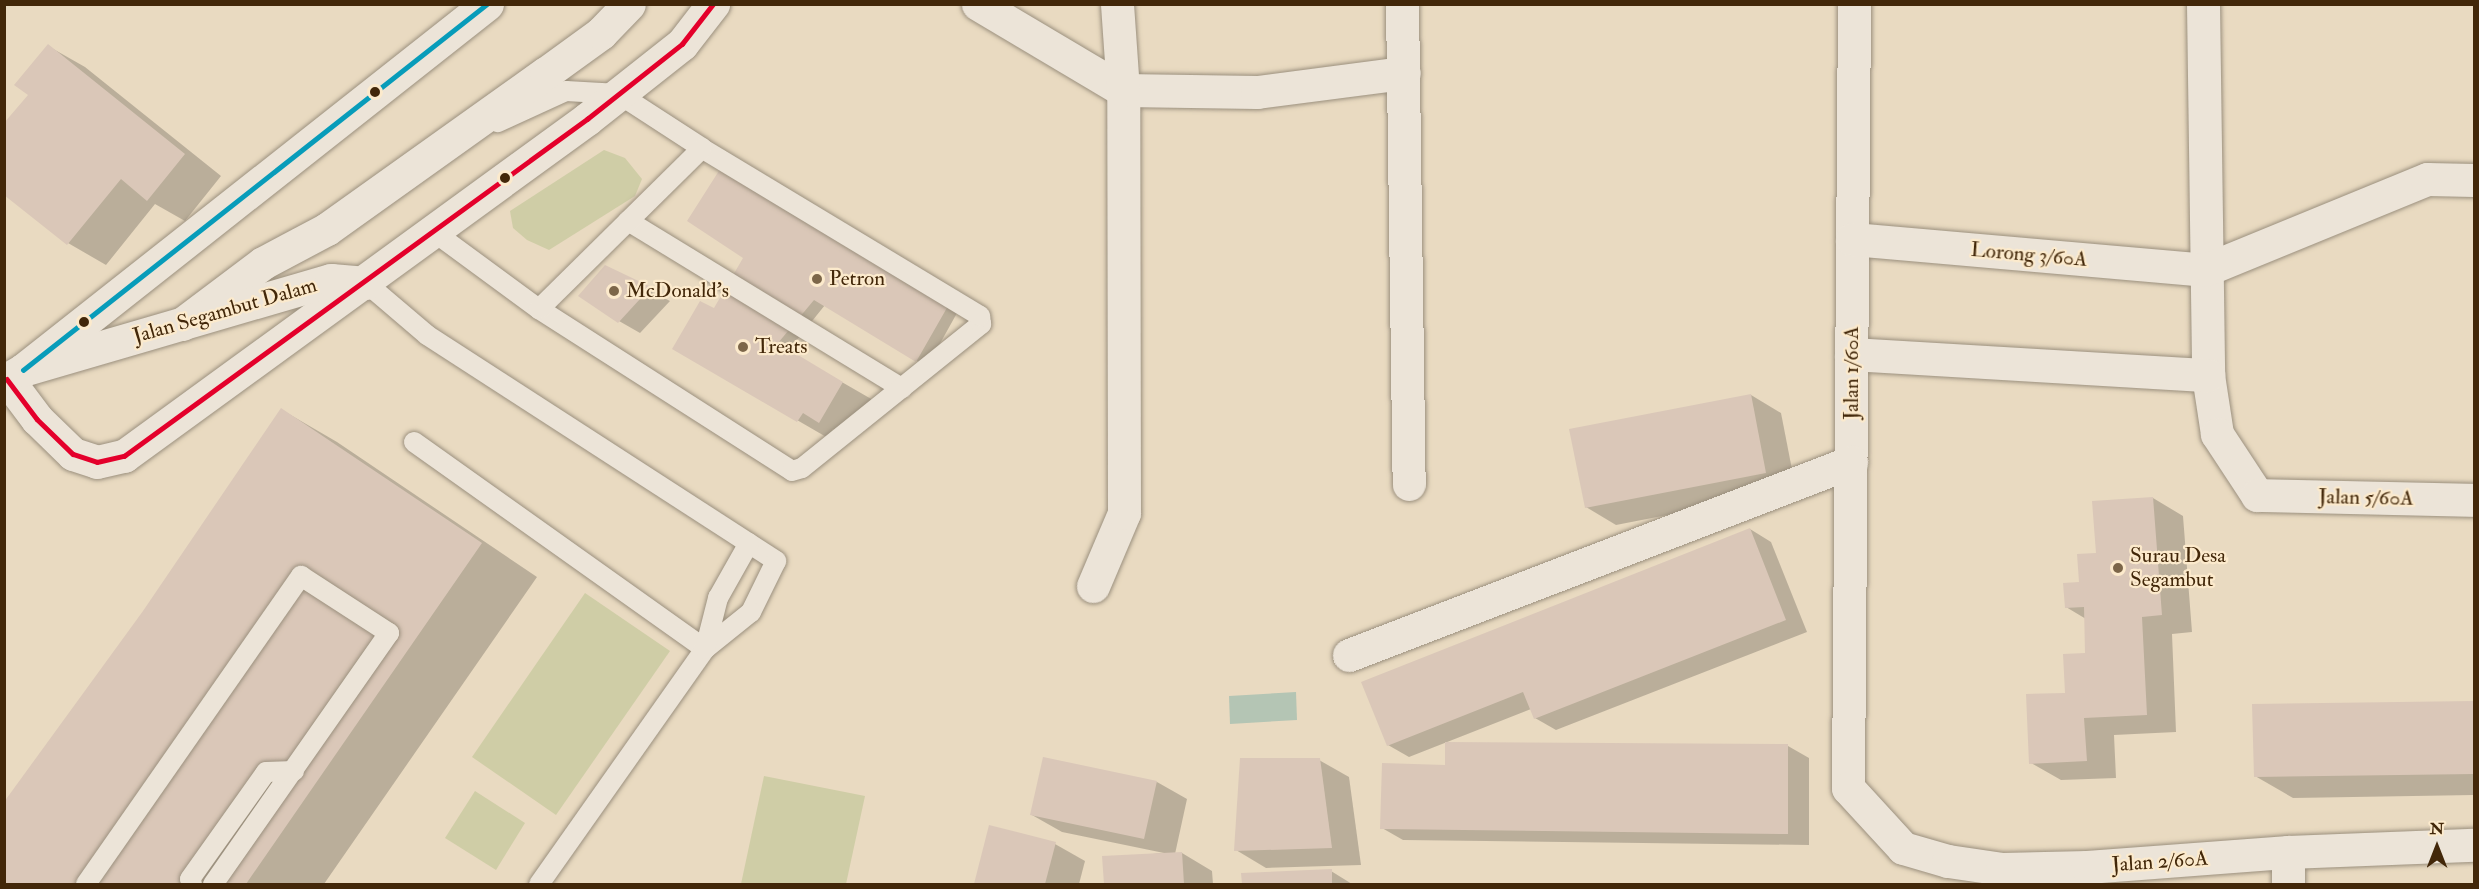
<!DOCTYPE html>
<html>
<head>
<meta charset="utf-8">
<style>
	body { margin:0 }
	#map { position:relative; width:2479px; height:889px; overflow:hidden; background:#e9dac1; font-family:"IM FELL Double Pica",serif }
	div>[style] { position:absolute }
	.green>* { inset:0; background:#cfcda6 }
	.water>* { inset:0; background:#b4c5b4 }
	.shadow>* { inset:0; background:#0003 }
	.building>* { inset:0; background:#dac7b8 }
	.roads { filter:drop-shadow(0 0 2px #9b907e) drop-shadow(0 0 2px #9b907e) }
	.service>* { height:20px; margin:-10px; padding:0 10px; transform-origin:10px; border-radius:10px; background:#ece4d8 }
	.minor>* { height:33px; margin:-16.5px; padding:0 16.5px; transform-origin:16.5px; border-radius:16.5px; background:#ece4d8 }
	.tertiary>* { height:33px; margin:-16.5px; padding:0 16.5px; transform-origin:16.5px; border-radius:16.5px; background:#ece4d8 }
	.bus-1>* { height:4.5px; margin:-2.25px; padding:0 2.25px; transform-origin:2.25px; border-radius:2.25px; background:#e4002b }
	.bus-2>* { height:4.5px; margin:-2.25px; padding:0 2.25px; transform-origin:2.25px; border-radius:2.25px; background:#079cba }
	.dots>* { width:16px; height:16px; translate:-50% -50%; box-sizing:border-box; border:3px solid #fceacc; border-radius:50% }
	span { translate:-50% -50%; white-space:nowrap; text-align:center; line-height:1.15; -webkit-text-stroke:4.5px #fceacc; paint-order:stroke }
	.street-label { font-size:21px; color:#422709 }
	.poi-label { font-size:21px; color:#422709 }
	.left { translate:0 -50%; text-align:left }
	.frame { position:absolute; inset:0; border:6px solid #422709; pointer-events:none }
	.north { position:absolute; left:2407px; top:817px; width:60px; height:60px; -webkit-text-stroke:4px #fceacc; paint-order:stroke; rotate:0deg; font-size:16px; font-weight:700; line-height:24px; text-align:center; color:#422709 }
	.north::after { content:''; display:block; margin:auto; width:21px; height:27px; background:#422709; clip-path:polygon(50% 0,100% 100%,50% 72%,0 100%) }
</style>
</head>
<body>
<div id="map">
	<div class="green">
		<div style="clip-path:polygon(604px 150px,625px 158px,642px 179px,635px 196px,549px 250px,527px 240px,513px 228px,510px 211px)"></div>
		<div style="clip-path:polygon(585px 593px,670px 651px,556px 815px,472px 757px)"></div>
		<div style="clip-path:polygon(764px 776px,865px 796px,846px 884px,741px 884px)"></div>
		<div style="clip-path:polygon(475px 791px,525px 823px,496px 870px,445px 838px)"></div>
	</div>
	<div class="water">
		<div style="clip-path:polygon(1296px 692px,1297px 720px,1230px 724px,1229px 696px)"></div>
	</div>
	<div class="shadow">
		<div style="clip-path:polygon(48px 46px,85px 67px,221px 176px,185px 221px,155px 204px,106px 265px,68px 243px,30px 95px)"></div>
		<div style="clip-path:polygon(722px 168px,957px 313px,927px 367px,825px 305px,788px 351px,873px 400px,849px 439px,833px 429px,828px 438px,674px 349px,715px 310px,745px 257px)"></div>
		<div style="clip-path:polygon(605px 267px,670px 301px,640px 333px,619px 321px)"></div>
		<div style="clip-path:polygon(1751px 395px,1781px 413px,1796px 490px,1616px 525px,1586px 507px)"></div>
		<div style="clip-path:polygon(282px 410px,337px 442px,537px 577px,324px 884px,4px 884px,4px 804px,144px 612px)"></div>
		<div style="clip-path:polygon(2153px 498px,2183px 516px,2192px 632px,2172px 634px,2176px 732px,2114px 735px,2116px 778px,2061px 780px,2031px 763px,2087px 654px,2086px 619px,2066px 607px,2097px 554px)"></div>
		<div style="clip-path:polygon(1750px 529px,1771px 542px,1807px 632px,1556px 730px,1535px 718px,1531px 709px,1409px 757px,1388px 745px)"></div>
		<div style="clip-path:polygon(2474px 702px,2474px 795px,2293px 798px,2255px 776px,2254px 705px)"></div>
		<div style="clip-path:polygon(1788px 746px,1809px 758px,1809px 845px,1403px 840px,1382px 828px,1447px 766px)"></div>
		<div style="clip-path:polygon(1319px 760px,1349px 777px,1361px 865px,1266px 868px,1236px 850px)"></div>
		<div style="clip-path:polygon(1157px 782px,1187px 799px,1175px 854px,1182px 853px,1212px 871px,1213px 884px,1105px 884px,1104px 858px,1164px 853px,1062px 832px,1032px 815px)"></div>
		<div style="clip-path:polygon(990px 827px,1055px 844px,1085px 861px,1079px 884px,975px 884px)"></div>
		<div style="clip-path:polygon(1331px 871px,1352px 884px,1243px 884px,1243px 874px)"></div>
	</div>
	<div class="building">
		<div style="clip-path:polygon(48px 44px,185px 154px,147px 201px,121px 179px,67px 245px,4px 195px,4px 123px,28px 95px,14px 85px)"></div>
		<div style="clip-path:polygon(722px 166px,948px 306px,916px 362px,814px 300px,778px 343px,843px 382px,819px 423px,803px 413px,797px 422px,672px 349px,700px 301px,714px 308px,743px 258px,687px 221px)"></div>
		<div style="clip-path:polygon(605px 265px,651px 287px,618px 323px,578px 296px)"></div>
		<div style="clip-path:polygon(1751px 394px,1766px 473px,1585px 508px,1569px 429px)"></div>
		<div style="clip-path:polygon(281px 408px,482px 543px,246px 884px,4px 884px,4px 802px,143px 611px)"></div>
		<div style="clip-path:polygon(2153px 497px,2162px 615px,2142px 617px,2147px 715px,2084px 718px,2087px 761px,2029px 764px,2026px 694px,2065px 693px,2063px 654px,2085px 653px,2084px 607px,2065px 608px,2063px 583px,2079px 582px,2077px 554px,2096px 553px,2092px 501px)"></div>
		<div style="clip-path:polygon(1750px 528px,1786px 620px,1534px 719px,1523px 692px,1387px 746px,1361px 682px)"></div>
		<div style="clip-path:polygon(2474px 701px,2474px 774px,2254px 777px,2252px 704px)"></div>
		<div style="clip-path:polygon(1445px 742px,1788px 744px,1788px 834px,1380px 829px,1382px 763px,1445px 765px)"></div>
		<div style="clip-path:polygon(1043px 757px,1157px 781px,1144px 839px,1030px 815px)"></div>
		<div style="clip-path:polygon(1240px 758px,1320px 758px,1332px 848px,1234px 851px)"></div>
		<div style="clip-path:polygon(989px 825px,1056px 842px,1045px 884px,974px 884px)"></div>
		<div style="clip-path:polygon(1182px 852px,1184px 884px,1104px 884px,1102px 856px)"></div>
		<div style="clip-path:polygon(1332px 869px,1332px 884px,1242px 884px,1241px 873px)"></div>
	</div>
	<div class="roads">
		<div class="service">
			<div style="left:628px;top:221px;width:321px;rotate:31.4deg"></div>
			<div style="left:434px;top:232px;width:130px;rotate:36.3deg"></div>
			<div style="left:539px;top:309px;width:300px;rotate:32.6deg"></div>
			<div style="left:792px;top:471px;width:10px;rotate:-17deg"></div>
			<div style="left:802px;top:468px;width:230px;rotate:-38.8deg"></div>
			<div style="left:981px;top:324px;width:8px;rotate:-97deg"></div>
			<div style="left:980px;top:316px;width:325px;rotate:-148.9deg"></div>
			<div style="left:702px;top:148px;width:99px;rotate:-147deg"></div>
			<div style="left:619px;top:94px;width:53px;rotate:-176.8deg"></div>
			<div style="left:566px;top:91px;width:75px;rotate:155.5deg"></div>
			<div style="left:366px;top:283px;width:80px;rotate:40.4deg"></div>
			<div style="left:427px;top:335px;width:416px;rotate:32.9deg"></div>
			<div style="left:776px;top:561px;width:57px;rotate:116.1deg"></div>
			<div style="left:751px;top:612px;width:59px;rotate:141.2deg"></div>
			<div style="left:539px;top:309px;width:229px;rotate:-44.6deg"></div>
			<div style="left:414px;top:442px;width:357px;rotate:35.4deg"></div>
			<div style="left:705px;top:649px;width:288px;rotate:125.2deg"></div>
			<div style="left:705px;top:649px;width:53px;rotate:-75.7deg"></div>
			<div style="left:718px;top:598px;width:63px;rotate:-60.6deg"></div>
			<div style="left:86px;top:884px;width:376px;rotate:-55.1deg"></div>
			<div style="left:301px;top:576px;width:105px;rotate:32.9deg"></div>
			<div style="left:389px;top:633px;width:307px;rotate:125deg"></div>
			<div style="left:192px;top:884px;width:5px;rotate:-112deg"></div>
			<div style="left:190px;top:879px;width:131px;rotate:-54.6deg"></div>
			<div style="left:266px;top:772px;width:28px;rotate:-2deg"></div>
		</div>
		<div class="minor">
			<div style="left:978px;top:4px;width:169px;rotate:30.7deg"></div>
			<div style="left:1123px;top:90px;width:134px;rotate:0.9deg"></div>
			<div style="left:1257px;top:92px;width:148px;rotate:-7.4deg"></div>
			<div style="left:1402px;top:4px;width:480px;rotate:89.2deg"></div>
			<div style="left:1854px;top:4px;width:784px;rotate:90.44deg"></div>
			<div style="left:1848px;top:788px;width:81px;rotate:47.5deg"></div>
			<div style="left:1903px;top:848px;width:47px;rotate:16.1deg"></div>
			<div style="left:1948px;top:861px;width:55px;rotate:8.4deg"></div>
			<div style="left:2002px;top:869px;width:85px;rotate:-1.3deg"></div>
			<div style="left:2087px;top:867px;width:202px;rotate:-4.3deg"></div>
			<div style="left:2288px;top:852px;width:186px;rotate:-2.2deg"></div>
			<div style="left:2203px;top:4px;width:371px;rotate:89.2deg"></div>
			<div style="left:2208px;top:375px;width:60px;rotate:81.3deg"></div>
			<div style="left:2217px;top:434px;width:73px;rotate:56.7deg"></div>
			<div style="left:2257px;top:495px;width:217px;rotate:1.3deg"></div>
			<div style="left:1852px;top:239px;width:354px;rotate:5deg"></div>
			<div style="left:2205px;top:270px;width:240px;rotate:-22.3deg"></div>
			<div style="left:2427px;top:179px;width:47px;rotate:1.2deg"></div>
			<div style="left:1851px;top:354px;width:358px;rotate:3.4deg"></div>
			<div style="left:23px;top:370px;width:591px;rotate:-38.27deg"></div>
			<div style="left:1093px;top:586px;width:79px;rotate:-67deg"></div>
			<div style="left:1124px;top:513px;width:423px;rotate:-90.1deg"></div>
			<div style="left:1123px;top:90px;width:86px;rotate:-94deg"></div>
			<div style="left:1349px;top:655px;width:538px;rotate:-21.03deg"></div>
			<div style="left:2288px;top:884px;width:32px;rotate:-90deg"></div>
		</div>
		<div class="tertiary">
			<div style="left:182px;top:324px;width:101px;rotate:-37deg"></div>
			<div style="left:263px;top:263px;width:72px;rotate:-28deg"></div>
			<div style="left:327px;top:229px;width:269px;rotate:-35.5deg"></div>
			<div style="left:546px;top:73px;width:68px;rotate:-36deg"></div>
			<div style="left:601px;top:33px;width:40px;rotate:-46deg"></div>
			<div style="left:7px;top:379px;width:50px;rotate:53.1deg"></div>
			<div style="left:37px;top:419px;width:50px;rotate:44.2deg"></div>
			<div style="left:73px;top:454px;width:25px;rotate:18deg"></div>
			<div style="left:97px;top:462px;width:28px;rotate:-13deg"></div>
			<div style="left:124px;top:456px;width:573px;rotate:-36.05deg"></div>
			<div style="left:587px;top:119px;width:121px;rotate:-38.3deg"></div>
			<div style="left:682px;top:44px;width:51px;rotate:-52.2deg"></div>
			<div style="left:4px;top:381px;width:22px;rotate:-30deg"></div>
			<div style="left:23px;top:370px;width:321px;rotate:-16.3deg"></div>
			<div style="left:331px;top:280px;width:35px;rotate:5deg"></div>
		</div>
	</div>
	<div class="bus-1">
		<div style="left:7px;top:379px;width:50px;rotate:53.1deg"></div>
		<div style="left:37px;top:419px;width:50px;rotate:44.2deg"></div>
		<div style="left:73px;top:454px;width:25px;rotate:18deg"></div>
		<div style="left:97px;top:462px;width:28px;rotate:-13deg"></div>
		<div style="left:124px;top:456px;width:573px;rotate:-36.05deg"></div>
		<div style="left:587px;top:119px;width:121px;rotate:-38.3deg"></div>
		<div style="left:682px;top:44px;width:51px;rotate:-52.2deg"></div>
	</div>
	<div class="bus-2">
		<div style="left:23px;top:370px;width:591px;rotate:-38.27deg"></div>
	</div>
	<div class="dots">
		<div style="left:375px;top:92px;background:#422709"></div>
		<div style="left:505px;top:178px;background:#422709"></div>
		<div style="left:817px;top:279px;background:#7c6649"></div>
		<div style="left:614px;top:291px;background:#7c6649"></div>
		<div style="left:84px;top:322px;background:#422709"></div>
		<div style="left:743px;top:347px;background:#7c6649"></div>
		<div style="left:2118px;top:568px;background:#7c6649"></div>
	</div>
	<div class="street-label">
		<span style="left:2029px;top:255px;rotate:5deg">Lorong 3/60A</span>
		<span style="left:225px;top:311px;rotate:-16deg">Jalan Segambut Dalam</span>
		<span style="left:1852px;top:373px;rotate:-90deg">Jalan 1/60A</span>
		<span style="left:2366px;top:498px;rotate:1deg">Jalan 5/60A</span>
		<span style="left:2160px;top:862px;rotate:-4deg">Jalan 2/60A</span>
	</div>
	<div class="poi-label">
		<span class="left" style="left:829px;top:279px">Petron</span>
		<span class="left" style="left:626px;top:291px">McDonald's</span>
		<span class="left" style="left:755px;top:347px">Treats</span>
		<span class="left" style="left:2130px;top:568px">Surau Desa<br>Segambut</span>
	</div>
	<div class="frame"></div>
	<div class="north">N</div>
</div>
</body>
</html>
